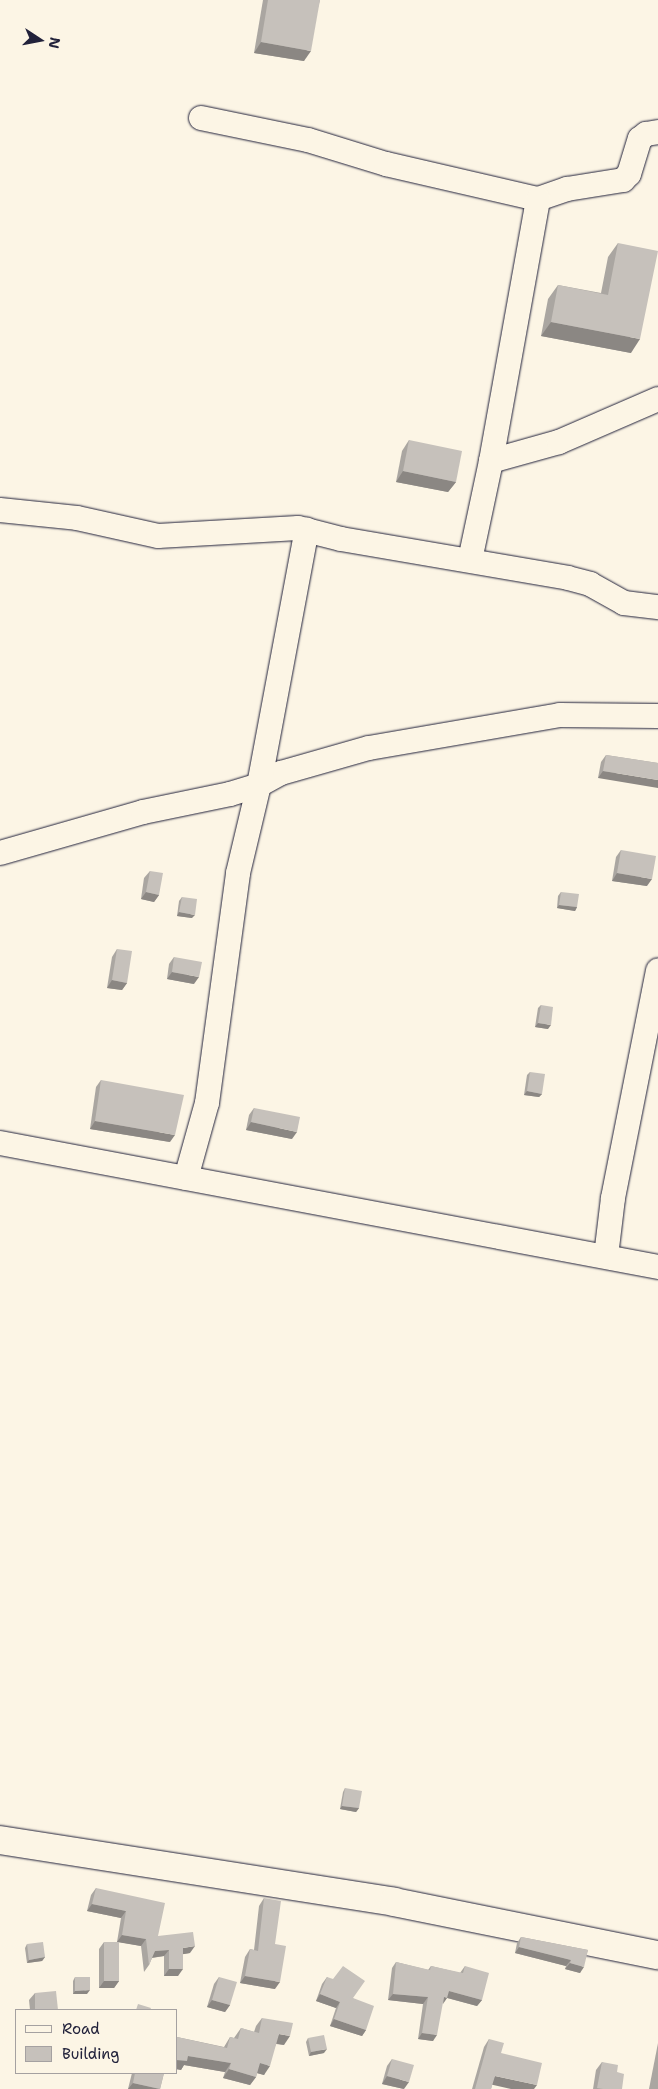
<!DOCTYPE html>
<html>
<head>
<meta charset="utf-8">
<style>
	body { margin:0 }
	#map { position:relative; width:658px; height:2089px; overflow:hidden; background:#fcf5e5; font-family:"Shantell Sans",sans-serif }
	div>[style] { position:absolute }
	.roads { filter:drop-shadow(0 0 1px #22223b) drop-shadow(0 0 1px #22223b) }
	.minor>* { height:24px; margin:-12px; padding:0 12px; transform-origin:12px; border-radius:12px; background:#fcf5e5 }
	.major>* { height:28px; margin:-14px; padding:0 14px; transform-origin:14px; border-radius:14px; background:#fcf5e5 }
	.wall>* { inset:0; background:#aaa6a1 }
	.shaded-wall>* { inset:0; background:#8b8783 }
	.building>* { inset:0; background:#c6c1bb }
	span { translate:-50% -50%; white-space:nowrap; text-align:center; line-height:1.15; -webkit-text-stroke:4px #fcf5e5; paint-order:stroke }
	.legend { position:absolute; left:15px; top:2009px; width:162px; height:65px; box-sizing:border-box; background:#fcf5e5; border:1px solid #a5a1a1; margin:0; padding:6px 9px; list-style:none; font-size:15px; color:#22223b }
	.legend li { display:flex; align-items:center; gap:10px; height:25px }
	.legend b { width:25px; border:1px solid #a5a1a1 }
	.north { position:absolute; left:15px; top:15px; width:50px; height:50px; -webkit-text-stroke:4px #fcf5e5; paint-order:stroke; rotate:101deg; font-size:14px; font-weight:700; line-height:20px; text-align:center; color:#22223b }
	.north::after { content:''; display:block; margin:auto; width:18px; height:22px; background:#22223b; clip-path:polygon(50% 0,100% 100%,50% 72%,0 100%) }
</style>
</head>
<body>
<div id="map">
	<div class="roads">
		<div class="minor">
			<div style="left:201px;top:118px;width:109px;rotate:11.6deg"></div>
			<div style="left:308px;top:140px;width:82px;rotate:17.1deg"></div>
			<div style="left:386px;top:164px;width:156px;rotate:13deg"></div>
			<div style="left:538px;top:199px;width:31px;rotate:-19deg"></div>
			<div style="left:567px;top:189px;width:57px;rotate:-9.1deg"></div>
			<div style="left:623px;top:180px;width:8px;rotate:-45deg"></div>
			<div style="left:629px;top:174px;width:37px;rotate:-73deg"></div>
			<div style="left:640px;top:139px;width:8px;rotate:-40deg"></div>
			<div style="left:646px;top:134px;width:12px;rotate:-9deg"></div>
			<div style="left:491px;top:461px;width:266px;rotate:-79.8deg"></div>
			<div style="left:0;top:510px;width:77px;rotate:5.9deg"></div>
			<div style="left:77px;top:518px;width:83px;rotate:12.5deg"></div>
			<div style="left:158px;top:536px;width:140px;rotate:-3.3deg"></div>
			<div style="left:298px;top:528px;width:44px;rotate:14.3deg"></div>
			<div style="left:341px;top:539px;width:230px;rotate:9.7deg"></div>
			<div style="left:568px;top:578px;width:23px;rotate:15deg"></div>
			<div style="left:590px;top:584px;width:39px;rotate:29deg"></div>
			<div style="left:624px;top:603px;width:34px;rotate:7deg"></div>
			<div style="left:470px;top:560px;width:101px;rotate:-78deg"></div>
			<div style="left:491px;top:461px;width:71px;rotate:-15.6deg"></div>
			<div style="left:559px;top:442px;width:108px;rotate:-23.5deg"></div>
			<div style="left:0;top:853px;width:149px;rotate:-16deg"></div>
			<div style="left:143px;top:812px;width:89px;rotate:-11.7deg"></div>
			<div style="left:230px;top:794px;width:30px;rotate:-17deg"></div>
			<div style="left:259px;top:785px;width:25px;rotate:-29deg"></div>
			<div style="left:281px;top:773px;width:91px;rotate:-15.9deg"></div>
			<div style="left:369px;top:748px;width:194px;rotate:-9.8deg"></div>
			<div style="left:560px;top:715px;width:98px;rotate:0.6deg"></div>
			<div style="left:0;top:1143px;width:670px;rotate:10.67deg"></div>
			<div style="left:186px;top:1178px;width:78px;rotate:-74.4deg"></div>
			<div style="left:207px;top:1103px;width:232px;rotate:-82.3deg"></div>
			<div style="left:238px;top:873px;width:90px;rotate:-76.6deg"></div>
			<div style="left:259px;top:785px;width:260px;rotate:-79.4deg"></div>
			<div style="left:606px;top:1256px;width:58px;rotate:-83.1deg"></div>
			<div style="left:613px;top:1198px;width:232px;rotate:-78.8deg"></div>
		</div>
		<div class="major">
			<div style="left:0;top:1840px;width:399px;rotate:8.9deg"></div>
			<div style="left:394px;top:1902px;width:269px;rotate:11.4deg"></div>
		</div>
	</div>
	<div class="wall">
		<div style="clip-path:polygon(263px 0,320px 0,304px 61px,254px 53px)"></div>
		<div style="clip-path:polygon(618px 243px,631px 353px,541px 336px,548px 299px,558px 285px,601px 293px,608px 257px)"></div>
		<div style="clip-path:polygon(409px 440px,456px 482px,448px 492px,396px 482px,402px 451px)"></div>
		<div style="clip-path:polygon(606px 755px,658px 763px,598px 778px,601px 762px)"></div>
		<div style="clip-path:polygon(621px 850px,647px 886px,612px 881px,616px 857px)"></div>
		<div style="clip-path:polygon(150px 871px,159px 895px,154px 902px,141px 899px,144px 878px)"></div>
		<div style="clip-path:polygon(561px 892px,577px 907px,575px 911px,557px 908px,558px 896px)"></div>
		<div style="clip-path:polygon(182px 897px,192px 918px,177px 916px,179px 901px)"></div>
		<div style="clip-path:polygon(117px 949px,127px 983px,122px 990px,107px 988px,112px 957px)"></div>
		<div style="clip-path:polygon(174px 957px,194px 984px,167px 979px,169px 964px)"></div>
		<div style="clip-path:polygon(541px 1005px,548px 1029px,535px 1027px,538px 1008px)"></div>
		<div style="clip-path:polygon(530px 1072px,542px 1094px,539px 1097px,524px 1095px,527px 1075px)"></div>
		<div style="clip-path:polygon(101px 1080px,170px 1142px,90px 1129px,96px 1087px)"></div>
		<div style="clip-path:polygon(254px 1108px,292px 1139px,246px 1130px,249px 1115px)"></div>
		<div style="clip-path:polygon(345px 1788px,359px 1808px,356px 1812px,340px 1809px,343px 1792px)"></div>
		<div style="clip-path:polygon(96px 1888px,158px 1936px,190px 1953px,183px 1954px,178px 1976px,164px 1976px,164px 1956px,152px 1958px,149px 1965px,144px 1972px,141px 1946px,119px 1942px,119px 1981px,114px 1988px,99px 1988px,99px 1949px,104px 1942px,117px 1942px,121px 1918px,87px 1911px,91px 1895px)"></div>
		<div style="clip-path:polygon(264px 1898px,275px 1944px,275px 1989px,240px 1983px,245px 1957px,250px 1949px,254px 1950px,259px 1906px)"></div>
		<div style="clip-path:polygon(521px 1937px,588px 1950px,580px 1973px,565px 1969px,566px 1966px,515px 1953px,517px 1943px)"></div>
		<div style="clip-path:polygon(27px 1944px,45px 1957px,42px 1961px,27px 1963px,25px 1948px)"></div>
		<div style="clip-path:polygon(396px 1962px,428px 1970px,431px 1966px,460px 1973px,465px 1966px,482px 2000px,477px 2006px,447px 1998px,442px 2004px,433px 2041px,418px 2039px,423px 2004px,388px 2000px,392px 1968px)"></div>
		<div style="clip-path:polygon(75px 1977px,87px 1994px,73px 1994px,73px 1981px)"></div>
		<div style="clip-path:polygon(219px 1977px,230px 2005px,225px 2012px,207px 2007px,214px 1984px)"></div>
		<div style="clip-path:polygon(327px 1977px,353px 1998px,366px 2030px,362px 2036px,330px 2026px,336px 2008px,316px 2001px,322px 1984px)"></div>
		<div style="clip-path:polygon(35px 1993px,58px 2010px,30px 2010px,29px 2000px)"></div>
		<div style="clip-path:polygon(262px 2018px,284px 2045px,276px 2044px,264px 2075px,257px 2073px,256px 2077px,250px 2085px,223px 2078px,225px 2072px,184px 2065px,181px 2070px,176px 2069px,176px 2038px,177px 2037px,224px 2047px,230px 2037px,234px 2038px,241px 2028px,254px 2032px,256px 2026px)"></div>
		<div style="clip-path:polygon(308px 2038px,324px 2053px,309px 2056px,306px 2042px)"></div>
		<div style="clip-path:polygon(489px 2039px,492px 2085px,491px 2089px,472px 2089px,484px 2047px)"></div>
		<div style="clip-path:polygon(658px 2043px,658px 2089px,649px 2089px)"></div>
		<div style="clip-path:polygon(392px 2059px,404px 2089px,382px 2084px,387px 2066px)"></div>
		<div style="clip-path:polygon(602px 2062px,617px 2072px,622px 2089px,593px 2089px,596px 2070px)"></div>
		<div style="clip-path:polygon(132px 2073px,164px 2073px,160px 2089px,128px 2089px)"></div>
	</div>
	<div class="shaded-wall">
		<div style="clip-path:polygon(261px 42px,311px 51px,304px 61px,254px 53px)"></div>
		<div style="clip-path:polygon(551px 322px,640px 339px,631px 353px,541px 336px)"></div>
		<div style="clip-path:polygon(403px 471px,456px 482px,448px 492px,396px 482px)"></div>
		<div style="clip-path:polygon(603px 771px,658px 780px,658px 788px,598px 778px)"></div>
		<div style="clip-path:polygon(617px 873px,652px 879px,647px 886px,612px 881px)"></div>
		<div style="clip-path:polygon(146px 892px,159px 895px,154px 902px,141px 899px)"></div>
		<div style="clip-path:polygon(559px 905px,577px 907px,575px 911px,557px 908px)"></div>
		<div style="clip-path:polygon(179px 912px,195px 915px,192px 918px,177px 916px)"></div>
		<div style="clip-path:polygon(172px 972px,199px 977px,194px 984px,167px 979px)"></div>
		<div style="clip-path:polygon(112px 980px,127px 983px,122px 990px,107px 988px)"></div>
		<div style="clip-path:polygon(538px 1023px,551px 1025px,548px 1029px,535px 1027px)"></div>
		<div style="clip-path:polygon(527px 1091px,542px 1094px,539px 1097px,524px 1095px)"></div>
		<div style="clip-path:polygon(95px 1121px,175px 1135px,170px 1142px,90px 1129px)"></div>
		<div style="clip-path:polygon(251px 1122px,297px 1132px,292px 1139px,246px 1130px)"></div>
		<div style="clip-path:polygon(342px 1806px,359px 1808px,356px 1812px,340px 1809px)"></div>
		<div style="clip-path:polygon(92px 1904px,126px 1911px,121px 1918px,87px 1911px)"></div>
		<div style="clip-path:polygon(122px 1935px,146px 1939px,141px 1946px,117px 1942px)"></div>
		<div style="clip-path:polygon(195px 1946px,190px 1953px,178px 1955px,183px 1948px)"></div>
		<div style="clip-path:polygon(519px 1947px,571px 1960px,566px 1966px,515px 1953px)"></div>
		<div style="clip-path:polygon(169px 1950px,164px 1956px,150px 1958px,155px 1951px)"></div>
		<div style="clip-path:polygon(45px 1957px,42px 1961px,27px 1963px,29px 1960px)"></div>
		<div style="clip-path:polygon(570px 1963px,584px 1967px,580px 1973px,565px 1969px)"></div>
		<div style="clip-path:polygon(169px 1969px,183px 1969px,178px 1976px,164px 1976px)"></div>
		<div style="clip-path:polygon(245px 1976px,280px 1982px,275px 1989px,240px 1983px)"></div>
		<div style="clip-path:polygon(104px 1981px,119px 1981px,114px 1988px,99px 1988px)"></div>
		<div style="clip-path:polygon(90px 1990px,87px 1994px,73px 1994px,75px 1991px)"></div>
		<div style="clip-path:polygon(449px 1991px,482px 2000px,477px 2006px,444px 1997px)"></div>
		<div style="clip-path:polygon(320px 1994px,340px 2002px,336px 2008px,316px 2001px)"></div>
		<div style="clip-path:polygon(393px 1994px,428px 1997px,423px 2004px,388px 2000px)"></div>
		<div style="clip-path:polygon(444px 1997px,447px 1998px,443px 2004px)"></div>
		<div style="clip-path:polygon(212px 2000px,230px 2005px,225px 2012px,207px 2007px)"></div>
		<div style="clip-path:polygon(334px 2019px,366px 2030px,362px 2036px,330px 2026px)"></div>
		<div style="clip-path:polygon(422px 2033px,437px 2035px,433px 2041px,418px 2039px)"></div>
		<div style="clip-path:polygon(279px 2034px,290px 2036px,284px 2045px,273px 2043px)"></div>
		<div style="clip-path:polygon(327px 2049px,324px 2053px,309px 2056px,311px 2052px)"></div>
		<div style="clip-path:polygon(188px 2056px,231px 2063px,225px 2072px,184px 2065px,181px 2070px,176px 2069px,176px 2060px)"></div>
		<div style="clip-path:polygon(260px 2063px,270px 2066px,264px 2075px,253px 2072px)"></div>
		<div style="clip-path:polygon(229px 2069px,256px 2077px,250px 2085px,223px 2078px)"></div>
		<div style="clip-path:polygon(387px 2076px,409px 2082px,404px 2089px,382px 2084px)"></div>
		<div style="clip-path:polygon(495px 2076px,537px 2085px,534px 2089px,511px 2089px,489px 2084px)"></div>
		<div style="clip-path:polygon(133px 2083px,160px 2089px,128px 2089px)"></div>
	</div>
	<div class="building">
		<div style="clip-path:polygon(268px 0,320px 0,311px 51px,261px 42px)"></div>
		<div style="clip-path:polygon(618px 243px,658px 251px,640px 339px,551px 322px,558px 285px,608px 295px)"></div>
		<div style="clip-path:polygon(409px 440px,462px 451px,456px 482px,403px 471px)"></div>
		<div style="clip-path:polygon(606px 755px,658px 763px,658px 780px,603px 771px)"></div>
		<div style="clip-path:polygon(621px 850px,656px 856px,652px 879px,617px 873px)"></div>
		<div style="clip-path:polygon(150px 871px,163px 873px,159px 895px,146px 892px)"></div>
		<div style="clip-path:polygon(561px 892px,579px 894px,577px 907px,559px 905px)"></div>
		<div style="clip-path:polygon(182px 897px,197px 899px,195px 915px,179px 912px)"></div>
		<div style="clip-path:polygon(117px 949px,132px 951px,127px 983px,112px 980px)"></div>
		<div style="clip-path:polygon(174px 957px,202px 962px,199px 977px,172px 972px)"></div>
		<div style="clip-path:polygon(541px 1005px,553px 1007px,551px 1025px,538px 1023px)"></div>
		<div style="clip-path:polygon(530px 1072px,545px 1074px,542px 1094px,527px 1091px)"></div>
		<div style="clip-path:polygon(101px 1080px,184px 1095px,175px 1135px,95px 1121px)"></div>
		<div style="clip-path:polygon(254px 1108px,300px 1117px,297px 1132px,251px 1122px)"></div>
		<div style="clip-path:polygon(345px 1788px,362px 1791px,359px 1808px,342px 1806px)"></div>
		<div style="clip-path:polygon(96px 1888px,165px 1903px,158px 1936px,193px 1932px,195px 1946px,183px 1948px,183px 1969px,169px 1969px,169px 1950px,155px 1951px,149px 1965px,146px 1939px,122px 1935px,126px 1911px,92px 1904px)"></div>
		<div style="clip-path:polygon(264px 1898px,281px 1901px,275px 1944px,286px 1946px,280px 1982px,245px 1976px,250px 1949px,258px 1951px)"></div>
		<div style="clip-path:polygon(521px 1937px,588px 1950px,584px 1967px,570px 1963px,571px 1960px,519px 1947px)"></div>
		<div style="clip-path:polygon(43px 1942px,45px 1957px,29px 1960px,27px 1944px)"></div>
		<div style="clip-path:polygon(104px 1942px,119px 1942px,119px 1981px,104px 1981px)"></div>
		<div style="clip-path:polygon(396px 1962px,430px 1970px,431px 1966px,463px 1973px,465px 1966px,489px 1973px,482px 2000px,449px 1991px,447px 1998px,444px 1997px,437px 2035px,422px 2033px,428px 1997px,393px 1994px)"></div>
		<div style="clip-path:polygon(343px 1966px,365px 1981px,353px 1998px,374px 2006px,366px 2030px,334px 2019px,340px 2002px,320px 1994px,327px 1977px,333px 1979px)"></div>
		<div style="clip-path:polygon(75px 1977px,90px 1977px,90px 1990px,75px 1991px)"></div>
		<div style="clip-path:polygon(219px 1977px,237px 1982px,230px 2005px,212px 2000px)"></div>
		<div style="clip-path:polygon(56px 1991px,58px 2010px,35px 2010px,35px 1993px)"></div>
		<div style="clip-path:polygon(138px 2004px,151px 2008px,150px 2010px,136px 2010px)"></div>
		<div style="clip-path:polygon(262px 2018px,293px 2023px,290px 2036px,279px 2034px,270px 2066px,260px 2063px,256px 2077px,229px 2069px,231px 2063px,188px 2056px,187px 2061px,176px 2060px,177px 2037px,227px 2048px,230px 2037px,238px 2039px,241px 2028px,259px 2033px)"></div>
		<div style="clip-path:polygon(324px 2035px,327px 2049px,311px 2052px,308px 2038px)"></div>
		<div style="clip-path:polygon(489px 2039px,504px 2043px,501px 2053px,542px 2063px,537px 2085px,495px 2076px,491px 2089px,475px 2089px)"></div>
		<div style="clip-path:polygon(392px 2059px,414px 2065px,409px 2082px,387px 2076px)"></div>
		<div style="clip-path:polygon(602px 2062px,618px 2065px,617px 2072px,624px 2074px,622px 2089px,603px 2089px,597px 2088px)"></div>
		<div style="clip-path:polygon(135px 2073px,164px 2073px,160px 2089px,133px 2083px)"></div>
	</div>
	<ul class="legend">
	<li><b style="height:6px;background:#fcf5e5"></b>Road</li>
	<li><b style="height:14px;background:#c6c1bb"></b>Building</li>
	</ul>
	<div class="north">N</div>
</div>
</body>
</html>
